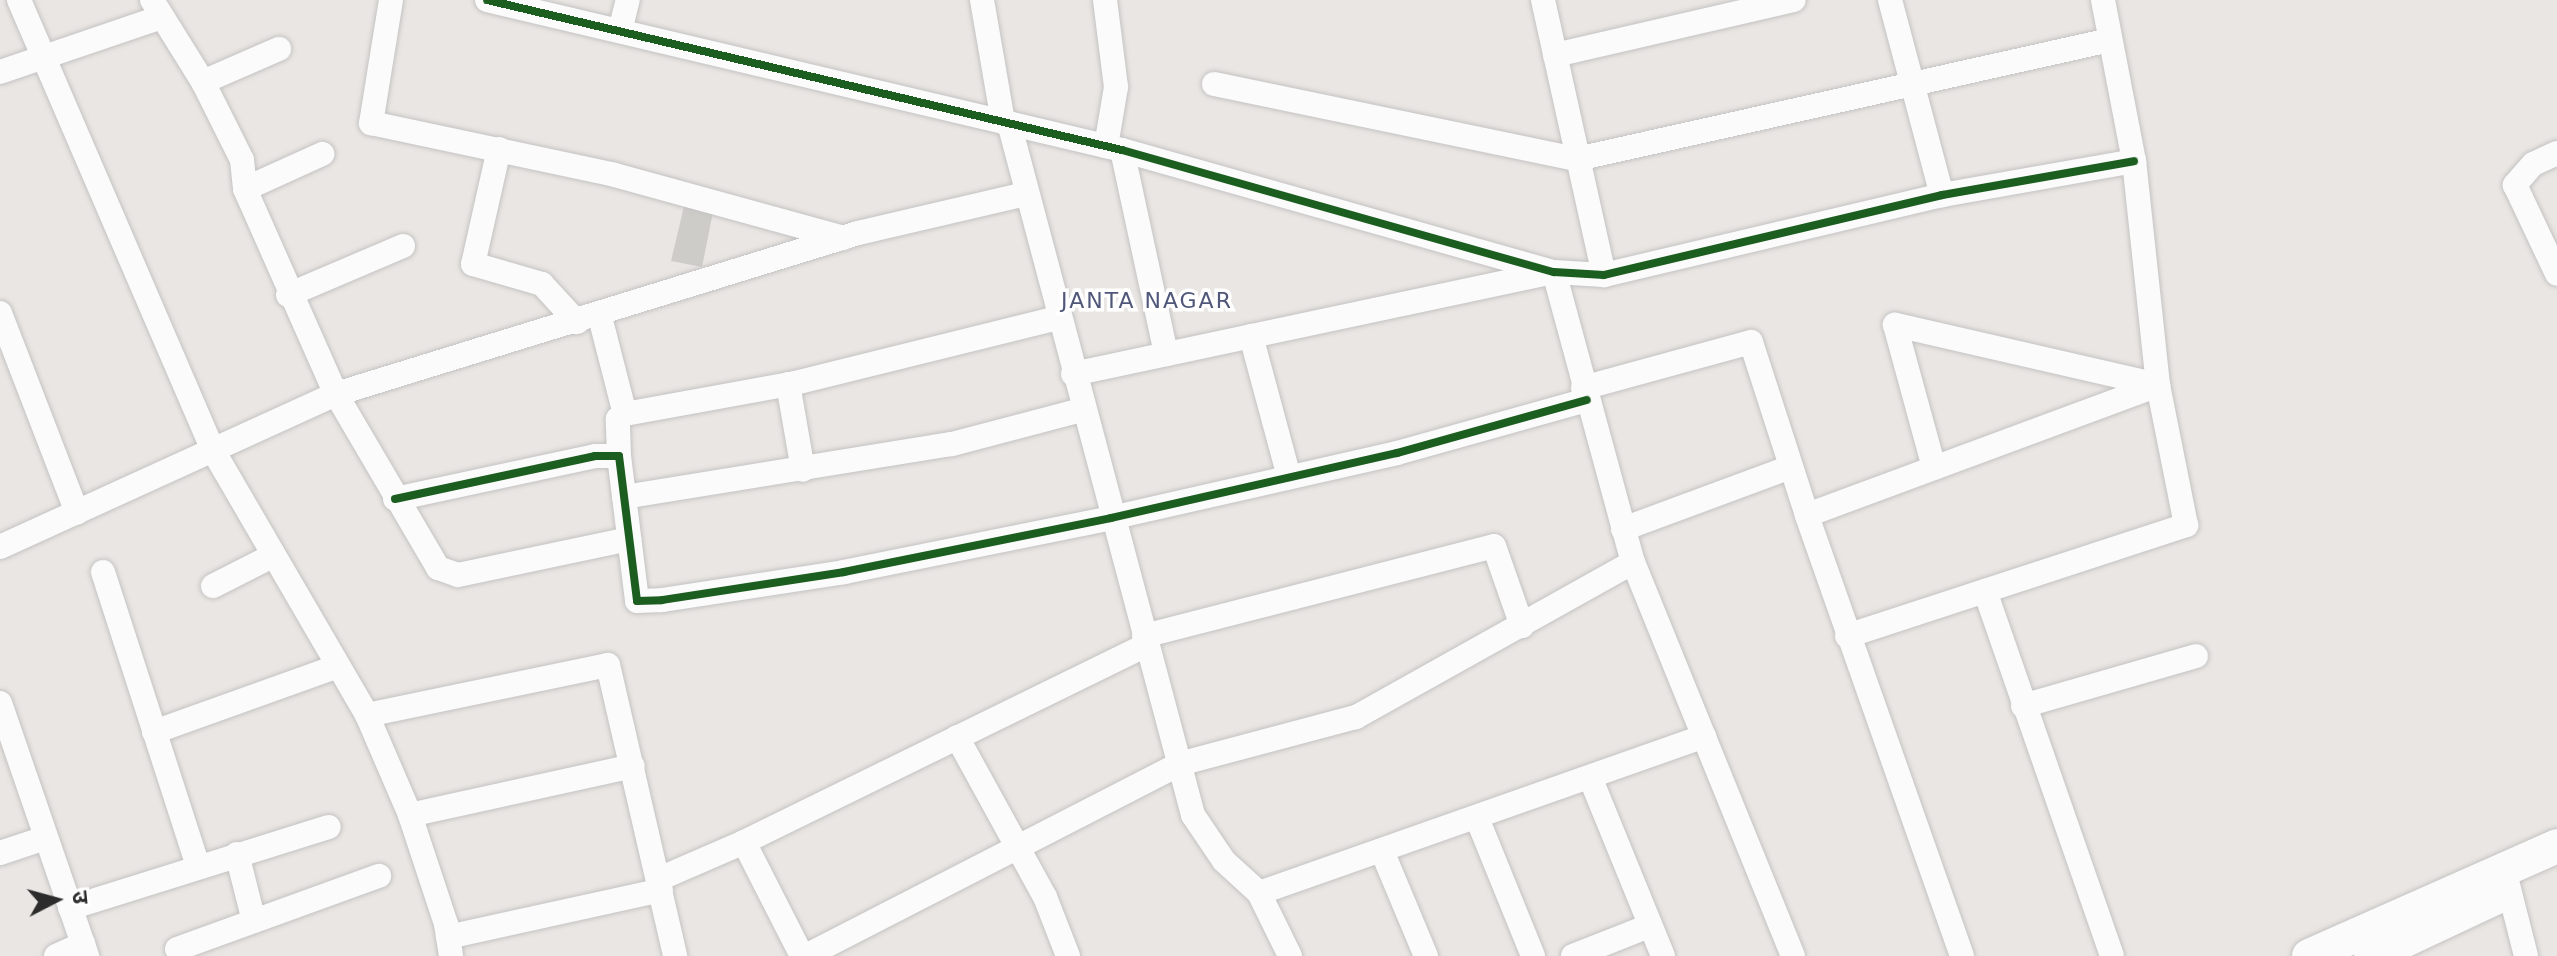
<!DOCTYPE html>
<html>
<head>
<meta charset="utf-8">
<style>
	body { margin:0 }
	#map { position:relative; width:2557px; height:956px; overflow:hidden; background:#e9e6e3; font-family:"DejaVu Sans","Noto Sans Devanagari",sans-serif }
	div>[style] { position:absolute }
	.building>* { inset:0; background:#ceccc9 }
	.roads { filter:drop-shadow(0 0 2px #c4c3c2) drop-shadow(0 0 2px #c4c3c2) }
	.street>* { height:24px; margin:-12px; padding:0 12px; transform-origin:12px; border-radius:12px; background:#fcfbfb }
	.secondary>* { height:34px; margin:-17px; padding:0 17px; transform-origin:17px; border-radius:17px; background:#fcfbfb }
	.cycleway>* { height:8px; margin:-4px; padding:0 4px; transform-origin:4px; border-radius:4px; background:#1b5e20 }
	span { translate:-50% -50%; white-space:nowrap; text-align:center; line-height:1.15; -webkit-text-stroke:7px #fff; paint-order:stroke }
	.neighbourhood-label { font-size:22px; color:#505779; letter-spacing:2px }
	.north { position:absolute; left:16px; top:860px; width:80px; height:80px; -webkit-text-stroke:6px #fff; paint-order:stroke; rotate:84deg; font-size:22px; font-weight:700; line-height:32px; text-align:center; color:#2c2c2c }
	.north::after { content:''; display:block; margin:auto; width:28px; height:36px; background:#2c2c2c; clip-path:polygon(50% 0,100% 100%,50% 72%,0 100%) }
</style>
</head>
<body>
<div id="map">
	<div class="building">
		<div style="clip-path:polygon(686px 198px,714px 207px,702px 267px,671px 261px)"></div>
	</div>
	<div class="roads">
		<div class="street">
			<div style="left:19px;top:0;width:492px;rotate:66.7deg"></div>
			<div style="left:214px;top:452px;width:304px;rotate:59.8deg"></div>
			<div style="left:367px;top:715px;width:109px;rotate:66.7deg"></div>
			<div style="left:410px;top:815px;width:115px;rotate:71.7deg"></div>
			<div style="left:446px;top:924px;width:32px;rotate:81deg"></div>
			<div style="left:152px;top:0;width:97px;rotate:58.1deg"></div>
			<div style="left:203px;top:82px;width:87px;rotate:63.4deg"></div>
			<div style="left:242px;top:160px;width:29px;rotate:84deg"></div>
			<div style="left:245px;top:189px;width:224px;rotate:66.1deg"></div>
			<div style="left:336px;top:394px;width:202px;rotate:59.6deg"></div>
			<div style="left:438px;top:568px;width:21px;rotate:19deg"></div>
			<div style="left:458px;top:575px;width:175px;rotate:-11.9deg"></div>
			<div style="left:391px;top:0;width:125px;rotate:99.2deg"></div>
			<div style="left:371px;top:123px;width:249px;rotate:12deg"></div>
			<div style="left:615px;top:175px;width:237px;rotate:15.4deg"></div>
			<div style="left:487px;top:0;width:652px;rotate:13.29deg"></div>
			<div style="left:1122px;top:150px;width:449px;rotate:15.8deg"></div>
			<div style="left:1554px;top:272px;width:50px;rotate:3.4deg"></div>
			<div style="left:1604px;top:275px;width:347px;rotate:-13.3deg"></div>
			<div style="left:1942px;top:195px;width:195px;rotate:-10deg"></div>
			<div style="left:982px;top:0;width:124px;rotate:80.2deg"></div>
			<div style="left:1105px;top:0;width:88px;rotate:82.8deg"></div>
			<div style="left:1116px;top:87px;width:60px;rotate:99.6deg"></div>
			<div style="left:1543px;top:0;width:282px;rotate:77.5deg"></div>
			<div style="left:1890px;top:0;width:202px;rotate:75.1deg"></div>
			<div style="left:620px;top:31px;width:32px;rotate:-76deg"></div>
			<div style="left:1555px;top:55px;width:245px;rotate:-13deg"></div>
			<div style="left:0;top:72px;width:168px;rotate:-18.8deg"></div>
			<div style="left:203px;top:82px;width:83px;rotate:-23.5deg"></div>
			<div style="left:1214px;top:84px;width:371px;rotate:11.7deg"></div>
			<div style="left:1577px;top:159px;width:546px;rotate:-12.59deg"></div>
			<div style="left:1009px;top:123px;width:716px;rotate:75.11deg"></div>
			<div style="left:1193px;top:815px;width:55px;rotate:56deg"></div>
			<div style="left:1224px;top:861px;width:47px;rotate:42.4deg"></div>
			<div style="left:1259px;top:893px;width:70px;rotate:63.8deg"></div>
			<div style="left:499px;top:149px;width:118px;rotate:102.7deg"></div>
			<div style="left:473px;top:264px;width:72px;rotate:16.2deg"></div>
			<div style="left:542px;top:284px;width:52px;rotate:47.4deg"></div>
			<div style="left:1122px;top:150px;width:209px;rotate:77.8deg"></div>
			<div style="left:2557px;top:153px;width:26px;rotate:155deg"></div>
			<div style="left:2533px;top:164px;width:28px;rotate:131deg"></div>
			<div style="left:2515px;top:185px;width:98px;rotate:64.7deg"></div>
			<div style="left:245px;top:189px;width:85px;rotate:-24.4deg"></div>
			<div style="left:1554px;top:272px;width:301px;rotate:74.8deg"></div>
			<div style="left:1633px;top:562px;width:425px;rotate:67.9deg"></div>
			<div style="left:288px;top:295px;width:125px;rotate:-23.1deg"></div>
			<div style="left:0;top:313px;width:214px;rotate:68.9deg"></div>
			<div style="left:599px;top:313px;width:104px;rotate:75.6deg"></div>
			<div style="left:1251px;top:336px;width:146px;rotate:74.9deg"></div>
			<div style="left:1073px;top:374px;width:485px;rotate:-12deg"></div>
			<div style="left:788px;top:384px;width:87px;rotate:80.1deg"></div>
			<div style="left:1583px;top:388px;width:174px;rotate:-15.3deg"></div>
			<div style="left:1751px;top:342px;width:182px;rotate:72.1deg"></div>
			<div style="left:619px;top:456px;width:37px;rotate:-92deg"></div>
			<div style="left:618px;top:419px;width:9px;rotate:-36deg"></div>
			<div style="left:625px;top:414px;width:173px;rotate:-10.3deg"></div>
			<div style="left:795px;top:383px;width:270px;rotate:-13.9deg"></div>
			<div style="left:624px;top:497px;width:332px;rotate:-9.2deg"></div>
			<div style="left:952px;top:444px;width:134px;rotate:-14.7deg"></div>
			<div style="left:395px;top:499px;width:205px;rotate:-12.1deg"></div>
			<div style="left:595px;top:456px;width:24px"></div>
			<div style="left:619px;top:456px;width:146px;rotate:82.9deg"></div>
			<div style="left:637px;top:601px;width:25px;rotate:-2deg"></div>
			<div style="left:662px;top:600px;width:184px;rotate:-8.7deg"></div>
			<div style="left:844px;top:572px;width:272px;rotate:-11.4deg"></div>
			<div style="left:1111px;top:518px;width:293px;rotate:-12.8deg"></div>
			<div style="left:1397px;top:453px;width:197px;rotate:-15.6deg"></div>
			<div style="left:1623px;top:529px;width:179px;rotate:-20.3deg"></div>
			<div style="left:0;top:547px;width:369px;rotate:-24.5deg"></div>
			<div style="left:336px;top:394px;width:546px;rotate:-17.14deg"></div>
			<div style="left:858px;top:233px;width:172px;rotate:-13.1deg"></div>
			<div style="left:103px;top:572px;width:309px;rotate:72.1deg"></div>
			<div style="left:213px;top:586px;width:68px;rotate:-26.9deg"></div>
			<div style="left:1985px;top:591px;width:386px;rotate:70.8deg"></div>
			<div style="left:1144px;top:636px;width:361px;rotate:-14.4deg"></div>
			<div style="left:1494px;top:546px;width:85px;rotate:70.7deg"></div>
			<div style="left:1847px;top:636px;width:357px;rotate:-18.1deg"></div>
			<div style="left:2186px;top:525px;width:143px;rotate:-101.3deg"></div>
			<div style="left:2158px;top:385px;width:270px;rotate:-167.1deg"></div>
			<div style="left:1895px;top:325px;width:148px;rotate:74.7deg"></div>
			<div style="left:0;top:703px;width:268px;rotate:71deg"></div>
			<div style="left:2023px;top:706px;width:180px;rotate:-16.1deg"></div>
			<div style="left:367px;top:715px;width:246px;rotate:-11.7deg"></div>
			<div style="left:608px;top:665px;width:299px;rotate:77deg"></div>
			<div style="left:154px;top:732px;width:195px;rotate:-19.7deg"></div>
			<div style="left:957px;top:737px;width:183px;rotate:61.2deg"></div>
			<div style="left:1045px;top:897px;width:63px;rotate:68.7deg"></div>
			<div style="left:1590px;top:777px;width:193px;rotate:67.8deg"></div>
			<div style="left:410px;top:815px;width:228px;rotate:-12.4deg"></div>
			<div style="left:1477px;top:818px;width:149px;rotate:67.9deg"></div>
			<div style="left:1382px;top:851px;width:114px;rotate:67.3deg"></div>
			<div style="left:0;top:853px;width:47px;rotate:-18.4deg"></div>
			<div style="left:237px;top:854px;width:69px;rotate:75.8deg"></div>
			<div style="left:2504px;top:869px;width:90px;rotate:75.8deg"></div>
			<div style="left:659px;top:879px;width:93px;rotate:-23.5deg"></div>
			<div style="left:1259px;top:893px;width:472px;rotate:-19.4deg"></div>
			<div style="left:70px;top:908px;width:271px;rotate:-17.4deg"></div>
			<div style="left:448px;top:937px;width:218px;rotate:-12.4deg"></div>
			<div style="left:177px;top:949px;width:215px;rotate:-19.9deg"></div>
			<div style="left:56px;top:956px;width:30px;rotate:-24deg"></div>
			<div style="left:802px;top:956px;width:128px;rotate:-117deg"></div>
			<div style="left:744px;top:842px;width:448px;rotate:-26.1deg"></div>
			<div style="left:806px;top:956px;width:420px;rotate:-27.2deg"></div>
			<div style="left:1179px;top:764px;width:183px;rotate:-14.9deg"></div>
			<div style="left:1356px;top:717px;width:317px;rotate:-29.2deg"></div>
			<div style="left:1573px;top:956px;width:82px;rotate:-21.5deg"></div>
			<div style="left:1962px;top:956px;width:467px;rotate:-109.4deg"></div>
			<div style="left:1807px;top:515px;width:374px;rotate:-20.3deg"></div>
			<div style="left:2158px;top:385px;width:225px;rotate:-96.1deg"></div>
			<div style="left:2134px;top:161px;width:164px;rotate:-100.9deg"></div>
		</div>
		<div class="secondary">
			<div style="left:2309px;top:956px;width:271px;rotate:-23.9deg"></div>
			<div style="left:2371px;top:956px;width:137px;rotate:-25.1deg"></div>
		</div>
	</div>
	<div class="cycleway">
		<div style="left:487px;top:0;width:652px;rotate:13.29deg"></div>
		<div style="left:1122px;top:150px;width:449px;rotate:15.8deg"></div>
		<div style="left:1554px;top:272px;width:50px;rotate:3.4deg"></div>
		<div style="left:1604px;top:275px;width:347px;rotate:-13.3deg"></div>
		<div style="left:1942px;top:195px;width:195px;rotate:-10deg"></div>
		<div style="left:395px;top:499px;width:205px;rotate:-12.1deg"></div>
		<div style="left:595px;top:456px;width:24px"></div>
		<div style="left:619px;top:456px;width:146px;rotate:82.9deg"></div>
		<div style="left:637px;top:601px;width:25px;rotate:-2deg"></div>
		<div style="left:662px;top:600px;width:184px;rotate:-8.7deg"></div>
		<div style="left:844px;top:572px;width:272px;rotate:-11.4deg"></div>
		<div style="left:1111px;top:518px;width:293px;rotate:-12.8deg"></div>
		<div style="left:1397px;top:453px;width:197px;rotate:-15.6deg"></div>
	</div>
	<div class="neighbourhood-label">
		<span style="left:1147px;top:301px">JANTA NAGAR</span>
	</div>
	<div class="north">उ</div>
</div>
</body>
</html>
